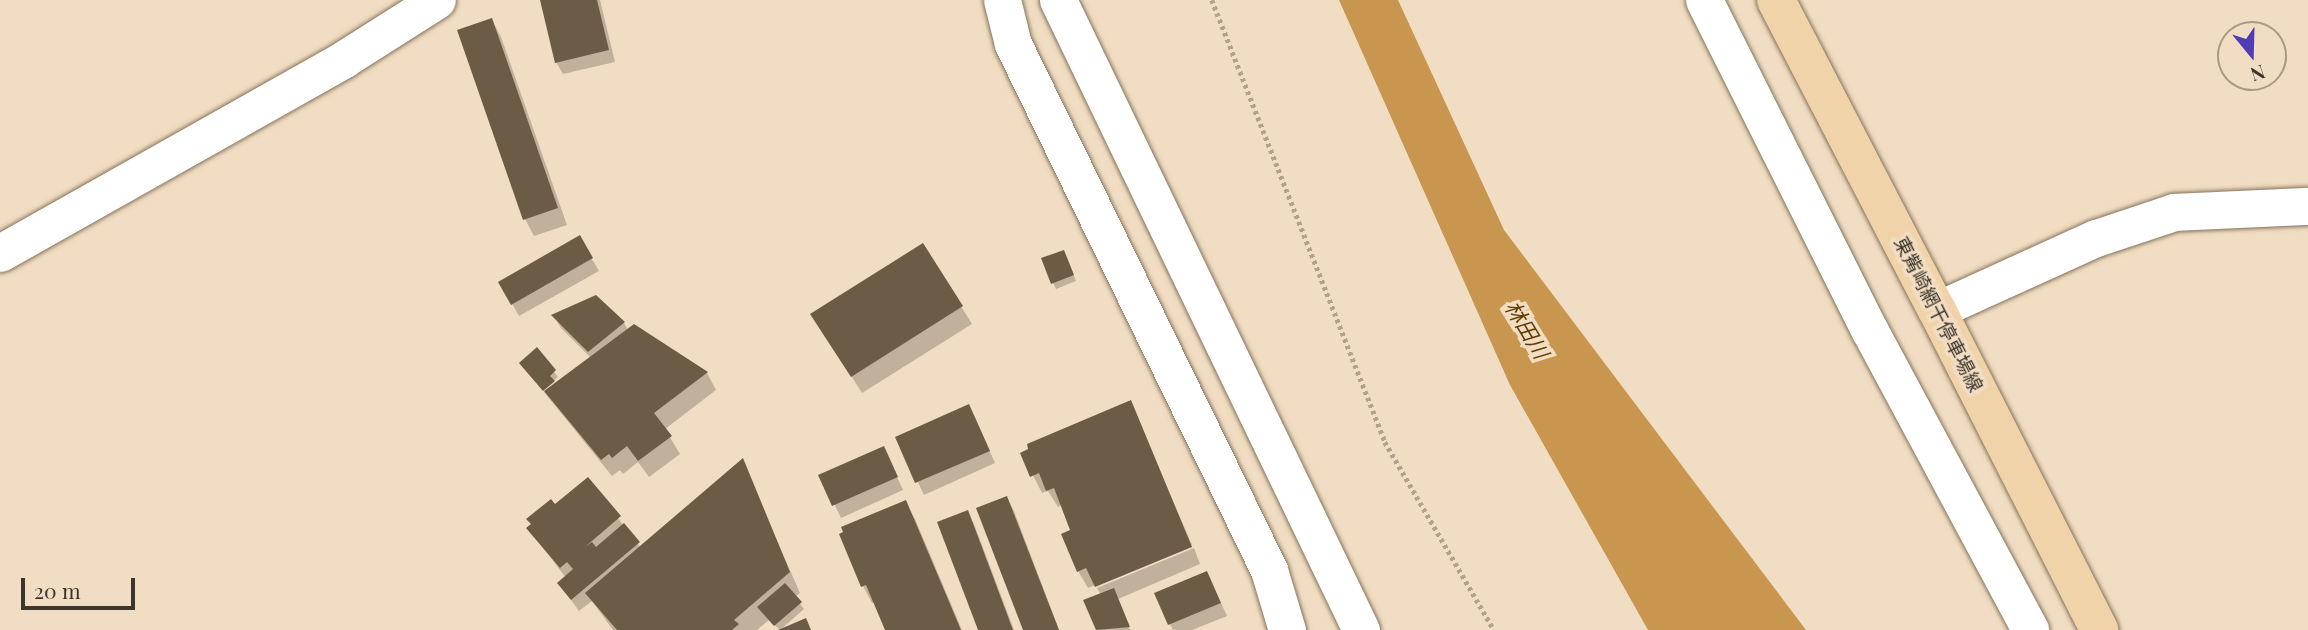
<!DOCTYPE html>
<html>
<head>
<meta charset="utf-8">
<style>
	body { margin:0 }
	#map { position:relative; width:2308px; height:630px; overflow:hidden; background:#f1ddc3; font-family:"Playfair Display","Noto Sans JP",serif }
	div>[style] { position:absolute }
	.water>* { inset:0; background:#c8964e }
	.shadow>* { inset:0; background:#0003 }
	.building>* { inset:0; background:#6d5c45 }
	.path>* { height:4.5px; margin-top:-2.25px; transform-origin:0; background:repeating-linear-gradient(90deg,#b1a18d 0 3.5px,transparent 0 7px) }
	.roads { filter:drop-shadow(0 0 2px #85735b) drop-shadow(0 0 2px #85735b) }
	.minor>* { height:37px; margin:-18.5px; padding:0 18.5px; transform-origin:18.5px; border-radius:18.5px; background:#fff }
	.major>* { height:38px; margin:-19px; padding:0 19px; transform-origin:19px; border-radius:19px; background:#f1d3a9 }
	span { translate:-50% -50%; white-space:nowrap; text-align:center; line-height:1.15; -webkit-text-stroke:7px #f1ddc3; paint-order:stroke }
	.street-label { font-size:19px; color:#3d352b }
	.water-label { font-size:21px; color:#603e01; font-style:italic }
	.north { position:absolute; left:2217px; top:21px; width:70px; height:70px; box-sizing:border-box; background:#f1ddc3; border:2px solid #a99a86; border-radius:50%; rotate:161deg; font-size:19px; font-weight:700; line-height:28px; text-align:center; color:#3d352b }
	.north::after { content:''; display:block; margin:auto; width:24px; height:32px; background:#503cb4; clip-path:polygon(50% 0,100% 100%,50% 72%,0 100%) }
	.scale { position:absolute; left:21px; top:578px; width:114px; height:32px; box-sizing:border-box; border:4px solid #3d352b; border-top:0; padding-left:9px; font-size:21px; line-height:24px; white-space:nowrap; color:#3d352b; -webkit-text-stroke:5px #f1ddc3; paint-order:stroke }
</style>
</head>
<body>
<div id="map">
	<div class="water">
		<div style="clip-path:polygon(1339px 0,1398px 0,1504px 230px,1806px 630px,1648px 630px,1510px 385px)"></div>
	</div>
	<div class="shadow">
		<div style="clip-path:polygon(542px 0,600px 0,615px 62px,563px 74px,556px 62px)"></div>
		<div style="clip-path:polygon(492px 20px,501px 37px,567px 225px,534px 236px,525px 219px)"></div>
		<div style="clip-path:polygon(579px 237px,599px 271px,519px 316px,500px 282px)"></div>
		<div style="clip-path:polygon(923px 245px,972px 324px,862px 393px,823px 332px)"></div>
		<div style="clip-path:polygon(1067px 258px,1076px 281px,1056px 289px,1053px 283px)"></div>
		<div style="clip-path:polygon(554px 316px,624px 323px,628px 330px,634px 326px,707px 373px,716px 390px,665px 429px,680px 454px,649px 477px,638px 462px,623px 474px,620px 470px,612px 476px,544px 392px,591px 358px,561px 328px)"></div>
		<div style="clip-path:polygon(537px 350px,558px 377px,542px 390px)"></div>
		<div style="clip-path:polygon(1130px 402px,1192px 545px,1088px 588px,1078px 571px,1073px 531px,1062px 505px,1058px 507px,1048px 491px,1042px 493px,1022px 454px)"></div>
		<div style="clip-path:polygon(975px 418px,995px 463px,924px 495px,897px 438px)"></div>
		<div style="clip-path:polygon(884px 449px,903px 490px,841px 518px,821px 476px)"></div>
		<div style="clip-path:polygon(742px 461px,800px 593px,795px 597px,804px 609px,780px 630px,769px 620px,757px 630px,613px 630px,592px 601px,579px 611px,559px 583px,566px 578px,529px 529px,588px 479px,641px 548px)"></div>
		<div style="clip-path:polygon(1007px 498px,1014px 511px,1059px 630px,1025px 630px)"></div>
		<div style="clip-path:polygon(905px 502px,915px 519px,962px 630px,886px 630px,875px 602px,872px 603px,863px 586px,841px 535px)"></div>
		<div style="clip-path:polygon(967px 512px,974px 524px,1014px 630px,980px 630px)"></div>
		<div style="clip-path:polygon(1194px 548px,1200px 564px,1118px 599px,1130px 630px,1097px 630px,1086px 601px,1101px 595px,1097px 588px)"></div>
		<div style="clip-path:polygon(1207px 573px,1227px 616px,1192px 630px,1173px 630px,1170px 624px)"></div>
	</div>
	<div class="building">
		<div style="clip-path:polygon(540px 0,597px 0,609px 50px,555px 63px)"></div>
		<div style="clip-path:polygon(492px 18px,558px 208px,523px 220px,457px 30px)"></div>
		<div style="clip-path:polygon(580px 235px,593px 258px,511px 305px,498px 282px)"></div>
		<div style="clip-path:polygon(923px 243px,963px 306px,851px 377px,810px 314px)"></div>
		<div style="clip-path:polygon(1064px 250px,1074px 275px,1051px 284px,1041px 258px)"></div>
		<div style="clip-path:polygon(596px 295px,625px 322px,588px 352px,551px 315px)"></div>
		<div style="clip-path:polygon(634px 324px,708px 372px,654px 413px,672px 436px,638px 461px,627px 446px,612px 458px,609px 454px,601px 460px,544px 391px)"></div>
		<div style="clip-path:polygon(537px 347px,556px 370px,550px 376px,555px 381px,543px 391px,519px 363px)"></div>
		<div style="clip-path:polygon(1131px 400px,1192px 547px,1095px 587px,1086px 568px,1077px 572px,1061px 534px,1070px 530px,1054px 488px,1046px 491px,1039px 473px,1030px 477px,1020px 453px,1028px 449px,1027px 444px)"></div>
		<div style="clip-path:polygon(969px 404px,990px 451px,915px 483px,895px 437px)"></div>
		<div style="clip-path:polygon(884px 446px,898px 477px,832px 506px,818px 475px)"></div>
		<div style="clip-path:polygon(743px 458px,790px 572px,734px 620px,739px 624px,732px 630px,617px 630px,585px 593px)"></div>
		<div style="clip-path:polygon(588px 477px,621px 516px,585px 547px,592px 542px,596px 547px,624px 523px,640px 542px,571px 600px,557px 583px,573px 569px,567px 562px,560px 568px,526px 528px,531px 524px,526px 519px,551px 499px,555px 504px)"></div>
		<div style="clip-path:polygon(1007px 496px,1059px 630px,1023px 630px,976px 508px)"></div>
		<div style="clip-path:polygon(906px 500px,961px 630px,885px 630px,866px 585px,861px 587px,839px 534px,843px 532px,841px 527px)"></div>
		<div style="clip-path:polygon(968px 510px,1013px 630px,978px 630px,937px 522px)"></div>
		<div style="clip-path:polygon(1207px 571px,1221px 603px,1168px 625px,1154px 593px)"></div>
		<div style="clip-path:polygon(785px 583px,802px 602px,774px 626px,757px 607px)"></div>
		<div style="clip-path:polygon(1114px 588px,1130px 627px,1096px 630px,1083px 600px)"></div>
		<div style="clip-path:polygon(806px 618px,811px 630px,778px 630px)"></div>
	</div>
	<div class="path">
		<div style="left:1212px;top:0;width:475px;rotate:68.6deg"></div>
		<div style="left:1385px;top:442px;width:217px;rotate:59.9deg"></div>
	</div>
	<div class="roads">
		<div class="minor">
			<div style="left:1002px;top:0;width:45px;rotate:76deg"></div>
			<div style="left:1013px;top:44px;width:585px;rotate:64.05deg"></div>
			<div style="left:1269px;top:570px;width:63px;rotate:73.3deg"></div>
			<div style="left:1058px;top:0;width:699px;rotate:64.31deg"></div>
			<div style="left:1704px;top:0;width:370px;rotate:63.4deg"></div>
			<div style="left:1870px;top:331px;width:339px;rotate:61.8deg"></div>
			<div style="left:0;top:253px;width:395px;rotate:-29.4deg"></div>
			<div style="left:344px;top:59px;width:110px;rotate:-32.4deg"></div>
			<div style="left:1937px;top:310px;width:175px;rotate:-24.4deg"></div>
			<div style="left:2096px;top:238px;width:82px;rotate:-18.4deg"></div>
			<div style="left:2174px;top:212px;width:134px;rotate:-2.6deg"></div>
		</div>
		<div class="major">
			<div style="left:1776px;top:0;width:349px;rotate:62.6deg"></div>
			<div style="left:1937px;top:310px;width:359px;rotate:63.1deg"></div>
		</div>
	</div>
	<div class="street-label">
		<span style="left:1939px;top:314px;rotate:63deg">東觜崎網干停車場線</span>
	</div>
	<div class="water-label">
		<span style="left:1528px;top:329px;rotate:59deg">林田川</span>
	</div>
	<div class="north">N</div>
	<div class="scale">20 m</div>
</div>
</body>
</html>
